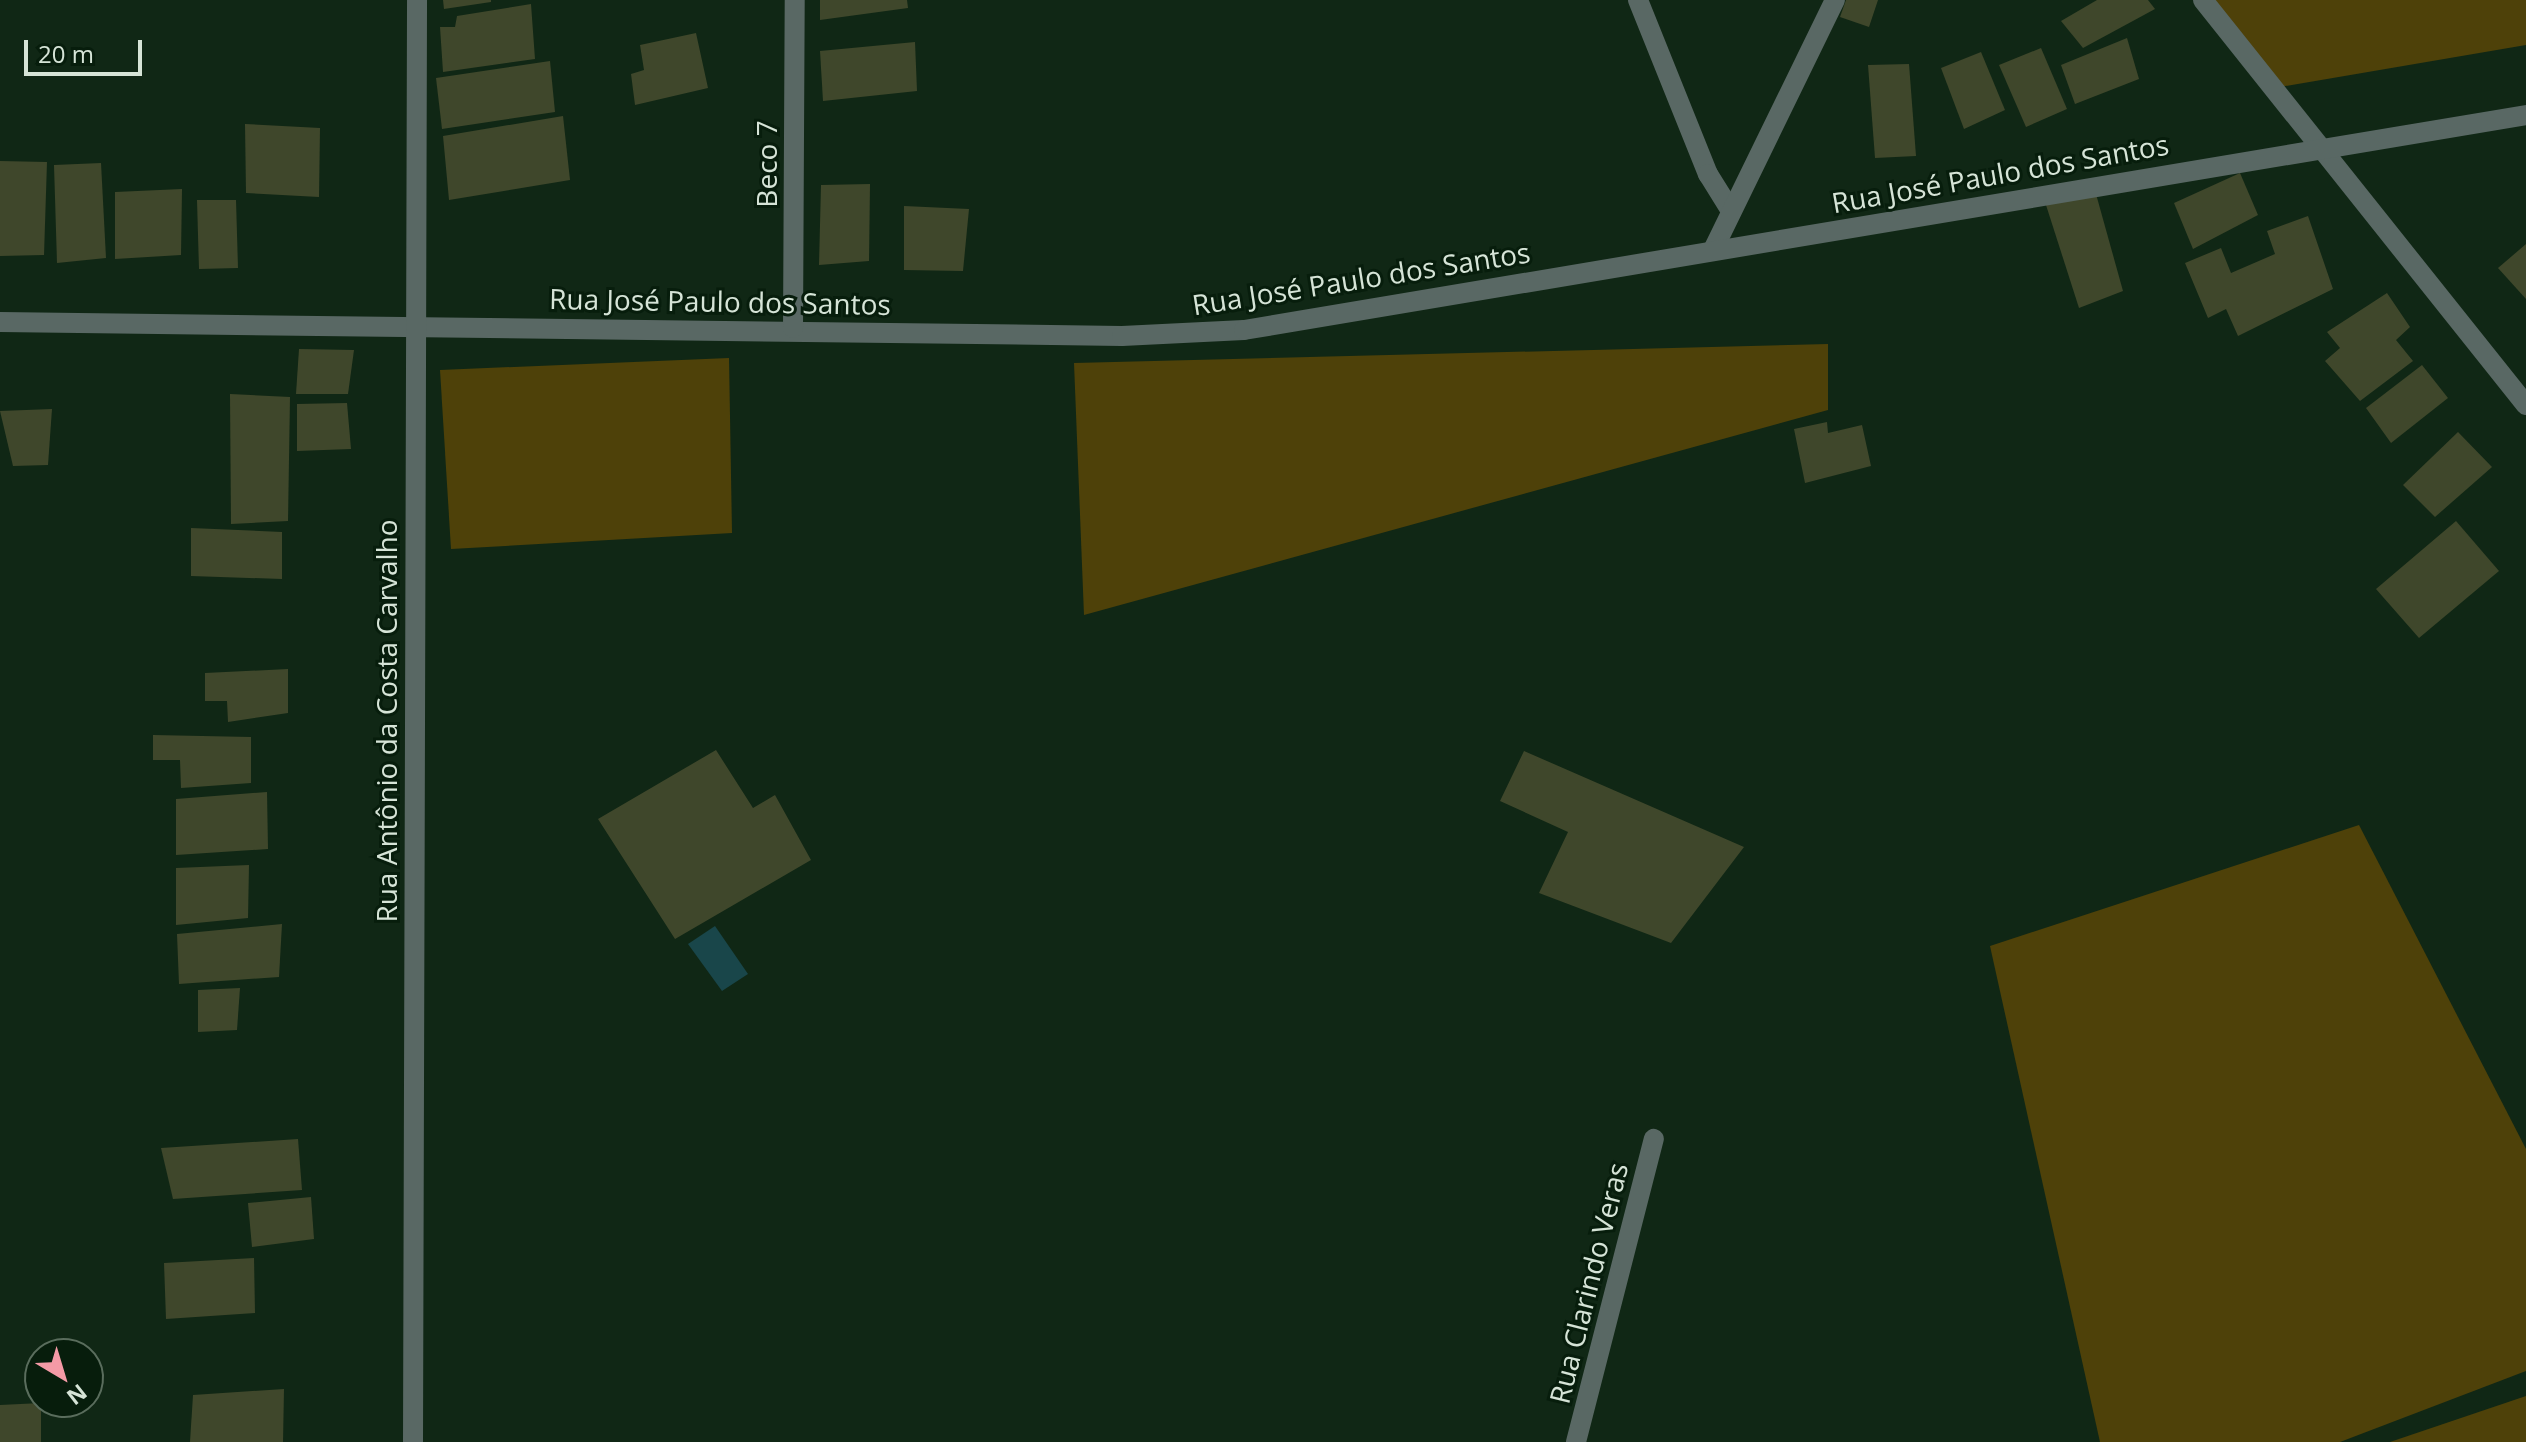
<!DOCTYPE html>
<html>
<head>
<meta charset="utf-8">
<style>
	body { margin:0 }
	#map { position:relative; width:2526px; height:1442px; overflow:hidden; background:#102715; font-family:"Open Sans",sans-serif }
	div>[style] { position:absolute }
	.green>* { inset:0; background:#4e4109 }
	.water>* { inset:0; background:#19464a }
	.building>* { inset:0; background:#3f472b }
	.minor>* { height:20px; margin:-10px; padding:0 10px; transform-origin:10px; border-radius:10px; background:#596864 }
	span { translate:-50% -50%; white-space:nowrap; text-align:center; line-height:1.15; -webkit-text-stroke:6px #071d0c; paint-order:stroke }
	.street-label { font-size:28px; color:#d6e4d7 }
	.north { position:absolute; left:24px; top:1338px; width:80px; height:80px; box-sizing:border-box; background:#071d0c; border:2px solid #5a6d5d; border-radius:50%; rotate:142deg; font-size:22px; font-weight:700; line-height:32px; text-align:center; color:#d6e4d7 }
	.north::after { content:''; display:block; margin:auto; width:28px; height:36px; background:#f49aa6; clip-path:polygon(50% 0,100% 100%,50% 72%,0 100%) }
	.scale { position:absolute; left:24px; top:40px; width:118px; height:36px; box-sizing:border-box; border:4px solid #d6e4d7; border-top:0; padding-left:10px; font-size:24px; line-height:28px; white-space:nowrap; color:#d6e4d7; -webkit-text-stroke:6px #071d0c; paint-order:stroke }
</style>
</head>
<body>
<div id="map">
	<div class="green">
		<div style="clip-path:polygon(2210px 0,2526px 0,2526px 45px,2274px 88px)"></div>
		<div style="clip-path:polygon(1828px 344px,1828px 410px,1084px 615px,1074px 363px)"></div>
		<div style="clip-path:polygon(729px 358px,732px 533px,451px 549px,440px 370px)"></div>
		<div style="clip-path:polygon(2359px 825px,2526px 1149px,2526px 1371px,2340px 1442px,2100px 1442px,1990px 946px)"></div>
		<div style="clip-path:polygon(2526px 1396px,2526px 1442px,2390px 1442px)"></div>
	</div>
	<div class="water">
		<div style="clip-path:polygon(715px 926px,748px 974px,722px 991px,688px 944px)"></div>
	</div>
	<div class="building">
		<div style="clip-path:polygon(443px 0,491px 0,491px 2px,444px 9px)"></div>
		<div style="clip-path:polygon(820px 0,907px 0,908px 8px,820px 20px)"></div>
		<div style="clip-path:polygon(1846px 0,1878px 0,1869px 27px,1840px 17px)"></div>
		<div style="clip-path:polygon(2097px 0,2148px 0,2155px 9px,2083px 48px,2061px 21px)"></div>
		<div style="clip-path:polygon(531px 4px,535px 59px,443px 72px,440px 27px,455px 27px,457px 16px)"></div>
		<div style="clip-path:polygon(696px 33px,708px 88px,635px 105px,631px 74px,644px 70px,640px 45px)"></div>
		<div style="clip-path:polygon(2127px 38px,2139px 79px,2075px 104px,2061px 65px)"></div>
		<div style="clip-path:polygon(915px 42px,917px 91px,823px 101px,820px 51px)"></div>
		<div style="clip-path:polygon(2041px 48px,2067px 109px,2026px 127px,1999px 65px)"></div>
		<div style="clip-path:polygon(1981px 52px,2005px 110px,1964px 129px,1941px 68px)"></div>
		<div style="clip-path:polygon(550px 61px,555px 112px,442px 129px,436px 78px)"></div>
		<div style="clip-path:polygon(1909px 64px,1916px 156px,1875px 158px,1868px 65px)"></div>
		<div style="clip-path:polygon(563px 116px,570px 180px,449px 200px,443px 136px)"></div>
		<div style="clip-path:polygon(245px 124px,320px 128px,319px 197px,246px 193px)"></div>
		<div style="clip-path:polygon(0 161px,47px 162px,44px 255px,0 256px)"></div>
		<div style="clip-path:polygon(101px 163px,106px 258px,57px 263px,54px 165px)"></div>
		<div style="clip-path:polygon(2240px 173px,2258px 215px,2193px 249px,2174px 203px)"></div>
		<div style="clip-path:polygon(870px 184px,869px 261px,819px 265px,821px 185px)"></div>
		<div style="clip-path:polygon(182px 189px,181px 255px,115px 259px,115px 192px)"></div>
		<div style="clip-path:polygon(2096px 194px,2123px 291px,2079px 308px,2046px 205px)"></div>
		<div style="clip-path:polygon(197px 200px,236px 200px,238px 268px,199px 269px)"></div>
		<div style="clip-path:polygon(904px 206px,969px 209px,963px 271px,904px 270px)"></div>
		<div style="clip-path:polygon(2308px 216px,2333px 289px,2238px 336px,2226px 309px,2208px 318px,2185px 263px,2221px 248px,2231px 273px,2275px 254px,2267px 231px)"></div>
		<div style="clip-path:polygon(2526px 244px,2526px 299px,2498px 268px)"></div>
		<div style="clip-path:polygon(2387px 293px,2410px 327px,2396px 340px,2413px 361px,2360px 401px,2325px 361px,2340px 348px,2327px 332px)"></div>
		<div style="clip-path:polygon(299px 349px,354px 350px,348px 394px,296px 394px)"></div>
		<div style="clip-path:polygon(2422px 365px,2448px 398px,2391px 443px,2366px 408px)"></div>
		<div style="clip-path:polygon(230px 394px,290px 397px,288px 521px,231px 524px)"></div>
		<div style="clip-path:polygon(347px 403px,351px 449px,297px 451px,297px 404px)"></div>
		<div style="clip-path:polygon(52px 409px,48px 465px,13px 466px,0 411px)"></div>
		<div style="clip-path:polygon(1827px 422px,1828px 433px,1862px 425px,1871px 466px,1805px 483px,1794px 429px)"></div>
		<div style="clip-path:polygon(2458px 432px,2492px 467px,2435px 517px,2403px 485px)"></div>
		<div style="clip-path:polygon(2456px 521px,2499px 571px,2419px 638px,2376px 589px)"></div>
		<div style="clip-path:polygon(191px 528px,282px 532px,282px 579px,191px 576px)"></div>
		<div style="clip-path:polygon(288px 669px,288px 713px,228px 722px,227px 701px,205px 701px,205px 673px)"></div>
		<div style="clip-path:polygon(153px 735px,251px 737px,251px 783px,181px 788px,180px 760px,153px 760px)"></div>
		<div style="clip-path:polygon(716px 750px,753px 808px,775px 795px,811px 860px,675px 939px,598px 819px)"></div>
		<div style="clip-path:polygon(1524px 751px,1744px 847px,1671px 943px,1539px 893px,1568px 832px,1500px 801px)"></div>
		<div style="clip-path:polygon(267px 792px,268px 849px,176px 855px,176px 799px)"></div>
		<div style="clip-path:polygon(249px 865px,248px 918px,176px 925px,176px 868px)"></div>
		<div style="clip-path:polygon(282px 924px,279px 977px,179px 984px,177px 934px)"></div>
		<div style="clip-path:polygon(240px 988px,237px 1030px,198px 1032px,198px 990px)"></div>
		<div style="clip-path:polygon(298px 1139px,302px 1190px,173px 1199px,161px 1148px)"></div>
		<div style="clip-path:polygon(311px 1197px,314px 1239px,252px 1247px,248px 1203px)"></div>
		<div style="clip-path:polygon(254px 1258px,255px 1313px,166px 1319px,164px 1263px)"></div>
		<div style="clip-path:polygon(284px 1389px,283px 1442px,190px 1442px,193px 1395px)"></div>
		<div style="clip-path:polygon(41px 1403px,41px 1442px,0 1442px,0 1405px)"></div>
	</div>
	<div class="minor">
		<div style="left:1638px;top:0;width:188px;rotate:68.1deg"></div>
		<div style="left:1708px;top:174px;width:44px;rotate:58.1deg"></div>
		<div style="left:2203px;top:0;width:518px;rotate:51.43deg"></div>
		<div style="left:1713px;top:250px;width:278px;rotate:-64deg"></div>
		<div style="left:0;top:322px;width:1122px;rotate:0.71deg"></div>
		<div style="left:1122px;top:336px;width:122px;rotate:-2.8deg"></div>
		<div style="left:1244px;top:330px;width:1300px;rotate:-9.52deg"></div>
		<div style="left:793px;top:328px;width:328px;rotate:-89.7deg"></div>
		<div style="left:413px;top:1442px;width:1442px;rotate:-89.84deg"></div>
		<div style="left:1576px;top:1442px;width:313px;rotate:-75.6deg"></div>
	</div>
	<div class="street-label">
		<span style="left:766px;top:164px;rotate:-90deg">Beco 7</span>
		<span style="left:2000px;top:173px;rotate:-10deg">Rua José Paulo dos Santos</span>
		<span style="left:1361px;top:278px;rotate:-9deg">Rua José Paulo dos Santos</span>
		<span style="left:720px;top:301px;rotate:1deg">Rua José Paulo dos Santos</span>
		<span style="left:386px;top:721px;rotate:-90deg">Rua Antônio da Costa Carvalho</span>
		<span style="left:1588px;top:1283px;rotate:-76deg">Rua Clarindo Veras</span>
	</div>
	<div class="north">N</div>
	<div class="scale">20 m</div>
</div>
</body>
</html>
